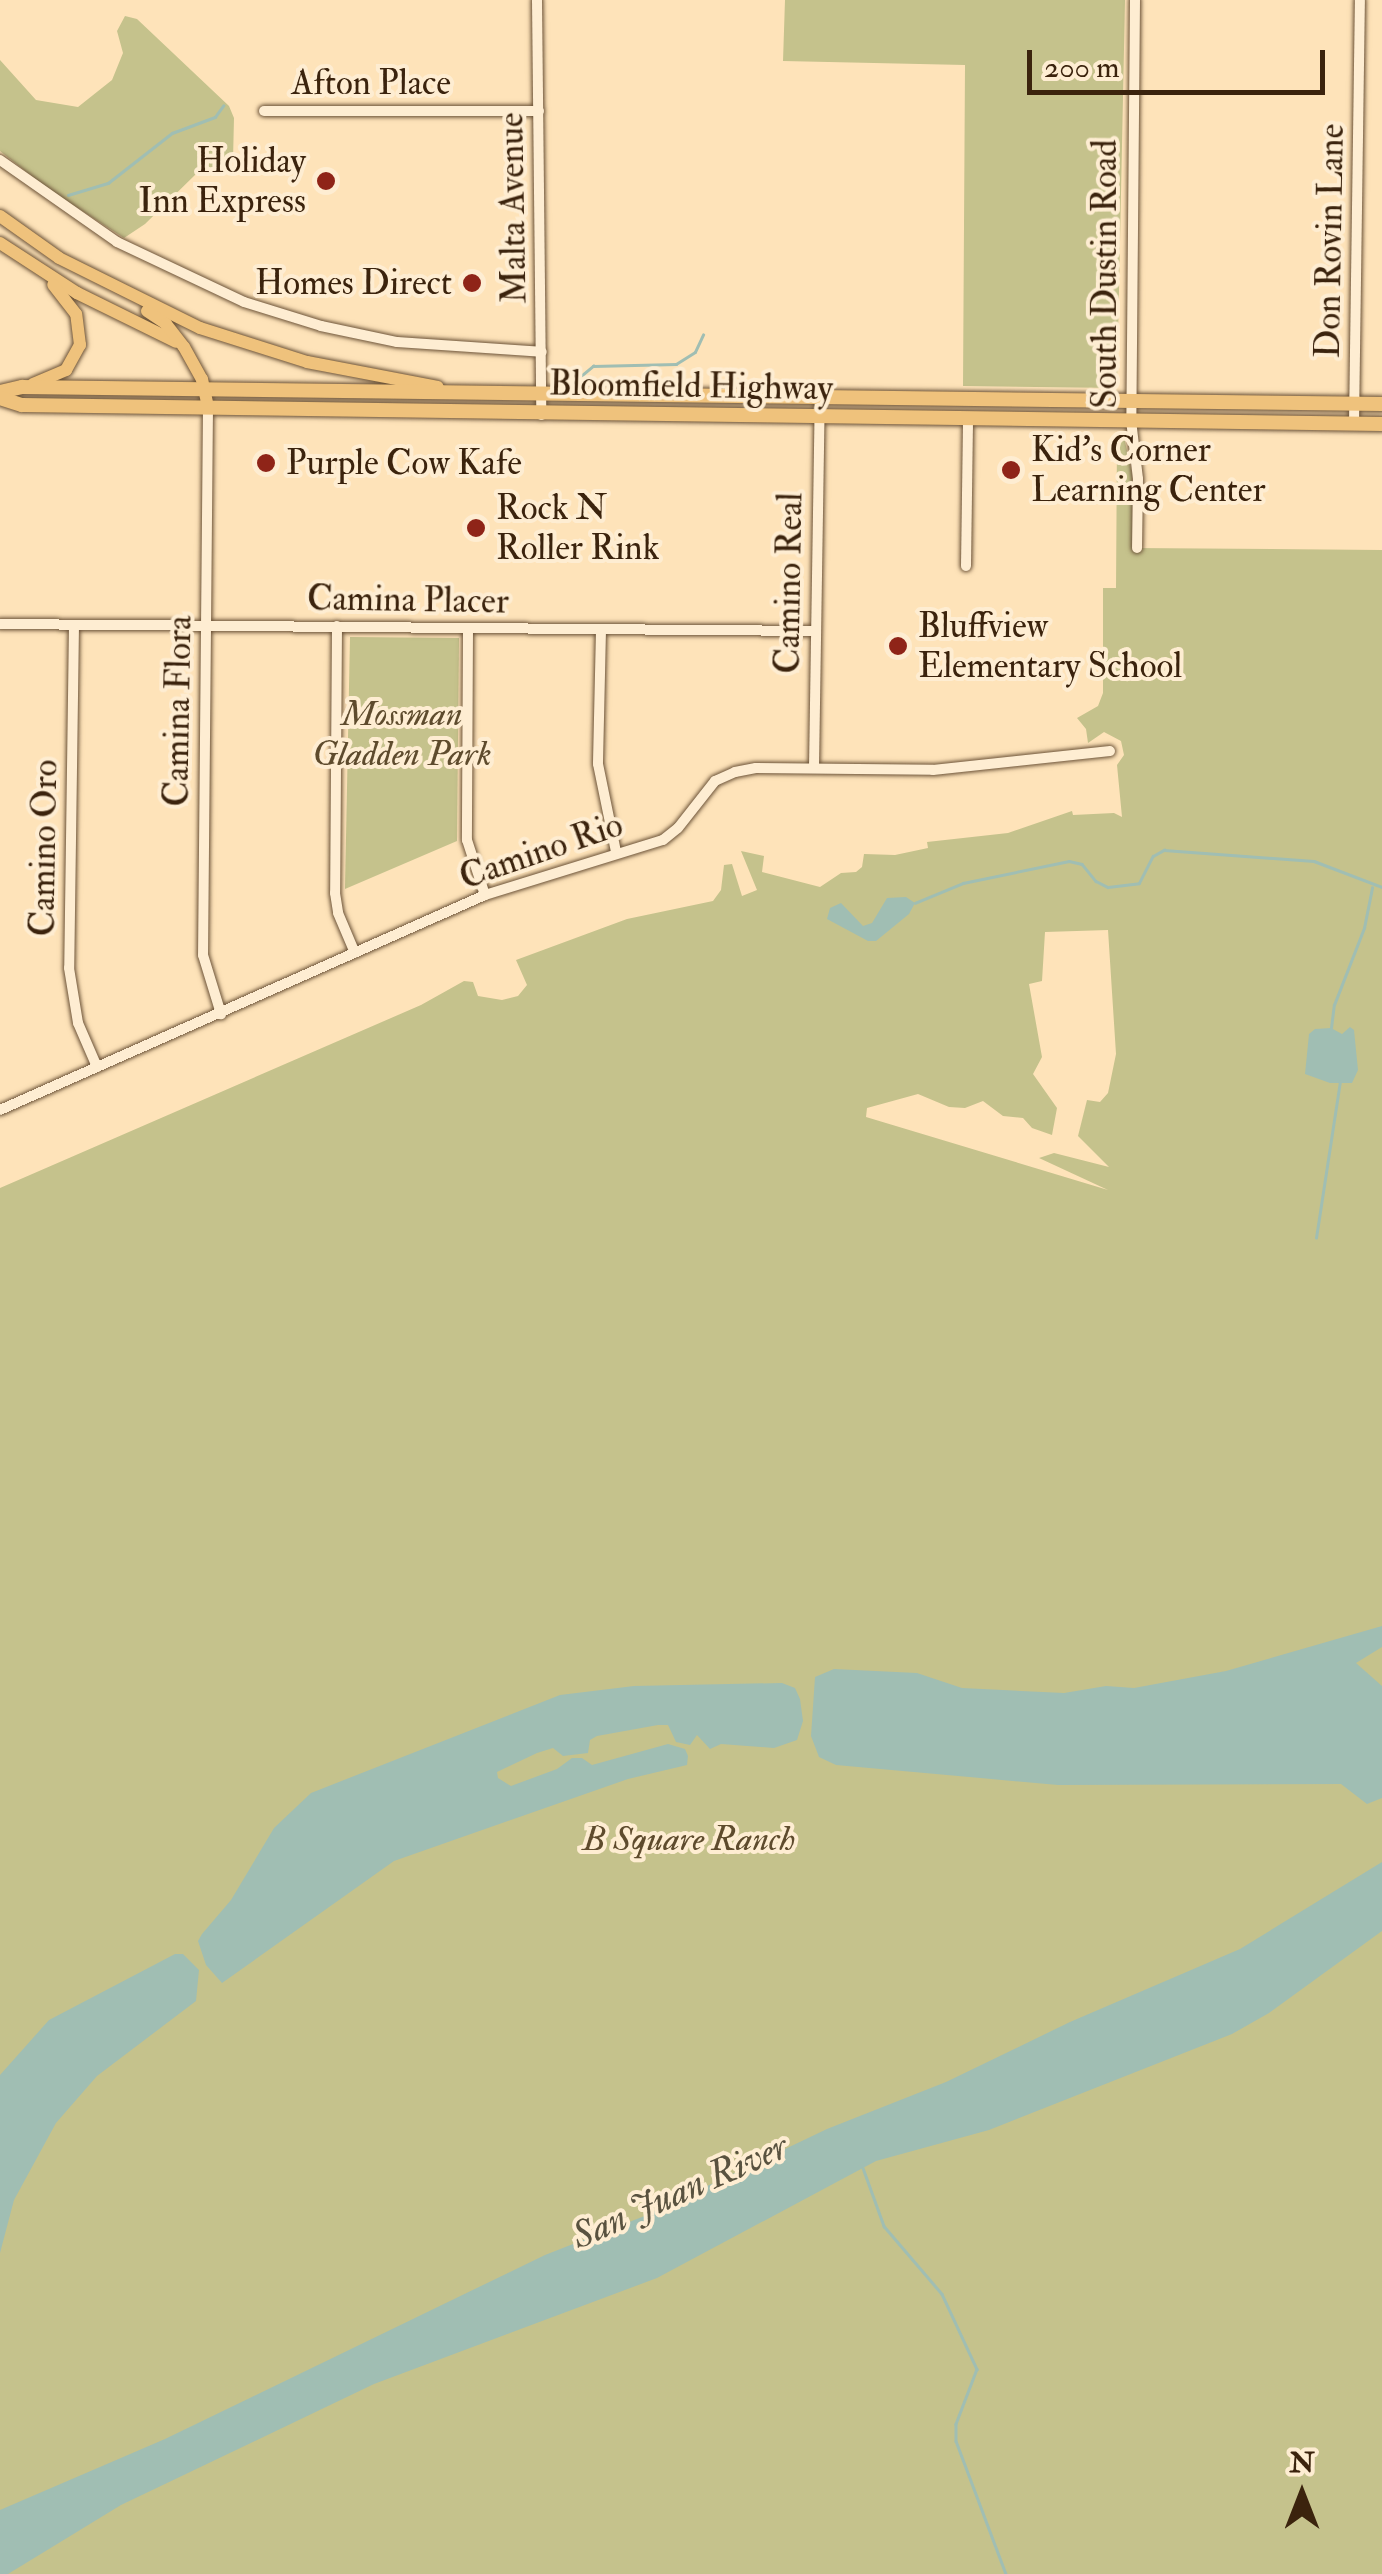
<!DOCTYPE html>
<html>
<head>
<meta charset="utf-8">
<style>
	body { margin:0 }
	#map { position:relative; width:1382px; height:2574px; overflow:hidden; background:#fee3b9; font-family:"IM FELL Double Pica",serif }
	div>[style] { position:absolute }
	.green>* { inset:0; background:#c5c28c }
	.water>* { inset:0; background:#a0beb3 }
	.stream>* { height:2.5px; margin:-1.25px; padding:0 1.25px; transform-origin:1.25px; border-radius:1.25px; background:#a0beb3 }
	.roads { filter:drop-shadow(0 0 2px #6c5338) drop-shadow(0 0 2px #6c5338) }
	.minor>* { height:10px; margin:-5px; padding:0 5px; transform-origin:5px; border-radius:5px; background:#feedd2 }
	.major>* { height:12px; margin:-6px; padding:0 6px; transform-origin:6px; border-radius:6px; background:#efc27c }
	.highway>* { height:14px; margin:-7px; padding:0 7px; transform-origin:7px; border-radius:7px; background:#efc27c }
	.dots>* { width:28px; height:28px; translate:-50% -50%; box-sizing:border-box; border:5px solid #feedd2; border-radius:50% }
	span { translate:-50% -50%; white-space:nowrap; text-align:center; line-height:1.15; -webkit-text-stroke:8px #feedd2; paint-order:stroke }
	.street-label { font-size:35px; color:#3b230d }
	.poi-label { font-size:35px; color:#3b230d }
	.right { translate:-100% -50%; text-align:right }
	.left { translate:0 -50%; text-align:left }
	.park-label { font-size:35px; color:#5e4b2d; font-style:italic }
	.water-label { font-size:38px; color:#59523f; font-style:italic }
	.north { position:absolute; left:1252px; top:2444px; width:100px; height:100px; -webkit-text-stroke:8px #feedd2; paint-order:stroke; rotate:0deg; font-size:28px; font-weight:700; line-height:40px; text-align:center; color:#3b230d }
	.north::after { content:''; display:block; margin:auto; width:35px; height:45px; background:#3b230d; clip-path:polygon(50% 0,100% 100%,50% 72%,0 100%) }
	.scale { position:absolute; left:1027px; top:50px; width:298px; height:45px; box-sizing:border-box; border:5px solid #3b230d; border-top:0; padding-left:12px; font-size:30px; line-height:35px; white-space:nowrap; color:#3b230d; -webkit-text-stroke:8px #feedd2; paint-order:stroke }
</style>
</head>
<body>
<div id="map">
	<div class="green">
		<div style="clip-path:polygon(785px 0,1125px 0,1117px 388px,963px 386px,965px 65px,783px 61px)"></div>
		<div style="clip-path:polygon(125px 16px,137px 19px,229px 106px,234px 118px,233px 160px,226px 172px,196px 174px,145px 224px,124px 238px,47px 188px,0 151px,0 60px,36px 100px,78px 107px,112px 80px,123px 53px,117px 31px)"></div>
		<div style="clip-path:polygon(evenodd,1123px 432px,1132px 474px,1133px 548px,1382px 550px,1382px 2574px,0 2574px,0 1188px,421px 1005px,464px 981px,473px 982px,478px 996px,502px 1000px,518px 996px,527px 985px,516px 960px,627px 919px,713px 901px,721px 890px,724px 865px,732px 864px,742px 896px,757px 890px,741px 851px,764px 856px,762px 872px,820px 887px,841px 873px,856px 872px,862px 867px,864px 854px,895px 855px,928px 848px,927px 842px,1008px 833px,1072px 811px,1073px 815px,1114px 813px,1122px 817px,1117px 765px,1124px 755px,1121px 741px,1104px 732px,1088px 743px,1086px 729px,1077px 718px,1098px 706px,1103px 693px,1103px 588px,1116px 588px,1117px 442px,1113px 436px,1123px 432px,1108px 930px,1116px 1054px,1108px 1093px,1100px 1102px,1087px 1100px,1078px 1136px,1109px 1167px,1054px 1153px,1039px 1158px,1108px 1190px,866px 1117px,867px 1108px,918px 1094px,949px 1107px,965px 1108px,983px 1101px,1003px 1116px,1023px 1118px,1032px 1128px,1052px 1135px,1057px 1108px,1033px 1074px,1042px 1057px,1029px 984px,1042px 981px,1045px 932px,1108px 930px)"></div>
		<div style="clip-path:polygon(350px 637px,459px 638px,457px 841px,345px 889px)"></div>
	</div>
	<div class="water">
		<div style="clip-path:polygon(906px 897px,915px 903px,909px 914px,876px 941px,868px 941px,827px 919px,830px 908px,841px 903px,863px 926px,872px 923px,887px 898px)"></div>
		<div style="clip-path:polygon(1350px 1027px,1354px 1030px,1358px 1070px,1352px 1083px,1330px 1083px,1305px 1074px,1309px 1034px,1315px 1029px,1331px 1028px,1342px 1034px)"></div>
		<div style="clip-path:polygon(1382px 1626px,1382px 1647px,1356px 1663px,1382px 1686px,1382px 1798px,1367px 1804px,1341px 1784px,1058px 1785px,836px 1765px,819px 1757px,811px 1736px,815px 1677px,834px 1669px,917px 1673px,962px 1688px,1064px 1693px,1106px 1686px,1134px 1688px,1226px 1671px)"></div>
		<div style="clip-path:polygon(782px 1683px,795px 1688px,800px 1699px,803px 1721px,797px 1740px,774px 1748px,721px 1744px,710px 1749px,697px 1735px,690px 1745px,676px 1742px,668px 1725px,658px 1725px,597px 1736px,590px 1740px,588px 1753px,563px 1756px,553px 1748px,537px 1753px,497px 1772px,498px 1778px,511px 1786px,557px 1769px,572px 1758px,582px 1758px,592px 1765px,668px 1744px,685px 1749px,688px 1756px,687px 1765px,628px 1779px,394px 1861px,222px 1983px,206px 1965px,198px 1941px,202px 1934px,231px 1900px,274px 1828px,311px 1793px,560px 1695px,634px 1686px)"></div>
		<div style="clip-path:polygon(1382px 1862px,1382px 1931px,1269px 2013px,1232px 2034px,989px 2130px,876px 2161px,657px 2278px,374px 2384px,121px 2505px,8px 2574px,0 2574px,0 2510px,165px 2439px,545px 2255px,642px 2217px,827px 2129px,946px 2082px,1070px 2022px,1240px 1949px)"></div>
		<div style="clip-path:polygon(175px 1954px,183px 1954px,199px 1970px,196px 2001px,97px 2076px,56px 2123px,14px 2200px,0 2253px,0 2075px,49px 2020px)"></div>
	</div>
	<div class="stream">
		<div style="left:68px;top:195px;width:42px;rotate:-16.7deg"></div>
		<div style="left:108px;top:183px;width:81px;rotate:-38deg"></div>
		<div style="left:172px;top:133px;width:46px;rotate:-20.4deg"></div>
		<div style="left:215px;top:117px;width:14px;rotate:-54deg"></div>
		<div style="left:581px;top:376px;width:16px;rotate:-40deg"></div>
		<div style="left:593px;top:366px;width:83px;rotate:-1.4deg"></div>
		<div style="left:676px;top:364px;width:22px;rotate:-32deg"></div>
		<div style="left:695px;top:352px;width:19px;rotate:-65deg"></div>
		<div style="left:915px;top:903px;width:52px;rotate:-22.6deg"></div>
		<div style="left:963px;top:883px;width:108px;rotate:-11.7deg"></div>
		<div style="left:1069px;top:861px;width:13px;rotate:13deg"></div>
		<div style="left:1082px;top:864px;width:22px;rotate:51deg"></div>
		<div style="left:1096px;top:881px;width:13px;rotate:27deg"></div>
		<div style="left:1108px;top:887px;width:31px;rotate:-7deg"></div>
		<div style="left:1139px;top:883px;width:30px;rotate:-63deg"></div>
		<div style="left:1153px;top:856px;width:13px;rotate:-29deg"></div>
		<div style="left:1164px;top:850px;width:150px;rotate:4.2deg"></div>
		<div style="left:1314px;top:861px;width:73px;rotate:20.9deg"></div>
		<div style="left:1331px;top:1028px;width:23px;rotate:-83deg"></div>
		<div style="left:1334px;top:1005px;width:83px;rotate:-68.7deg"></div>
		<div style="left:1364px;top:928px;width:41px;rotate:-78.7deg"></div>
		<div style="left:1316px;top:1238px;width:158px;rotate:-81.3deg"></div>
		<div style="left:863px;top:2168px;width:62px;rotate:70.1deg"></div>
		<div style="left:884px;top:2226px;width:89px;rotate:49.5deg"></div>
		<div style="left:942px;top:2294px;width:83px;rotate:65deg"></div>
		<div style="left:977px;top:2369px;width:59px;rotate:110.9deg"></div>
		<div style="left:956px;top:2424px;width:17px;rotate:90deg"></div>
		<div style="left:956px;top:2441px;width:142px;rotate:69.4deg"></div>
	</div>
	<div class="roads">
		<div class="minor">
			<div style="left:537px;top:0;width:415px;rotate:89.4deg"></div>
			<div style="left:1135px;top:0;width:420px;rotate:90.5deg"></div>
			<div style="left:1131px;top:420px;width:59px;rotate:83.2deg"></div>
			<div style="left:1138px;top:479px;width:69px;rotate:90.8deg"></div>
			<div style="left:264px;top:111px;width:275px"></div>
			<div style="left:0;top:160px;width:143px;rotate:35deg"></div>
			<div style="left:117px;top:242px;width:140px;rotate:25.3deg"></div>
			<div style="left:244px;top:302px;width:81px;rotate:17.3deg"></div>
			<div style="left:321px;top:326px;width:78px;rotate:11.9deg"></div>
			<div style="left:397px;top:342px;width:145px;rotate:3.9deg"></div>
			<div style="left:208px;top:407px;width:548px;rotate:90.52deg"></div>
			<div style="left:203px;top:955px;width:62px;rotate:73deg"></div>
			<div style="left:1354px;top:423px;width:423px;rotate:-89.2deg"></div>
			<div style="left:966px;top:566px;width:147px;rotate:-89.2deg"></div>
			<div style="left:0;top:624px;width:815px;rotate:0.49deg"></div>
			<div style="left:74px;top:625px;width:343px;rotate:90.8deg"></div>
			<div style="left:69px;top:968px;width:56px;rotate:80.7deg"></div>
			<div style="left:78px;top:1023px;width:48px;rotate:66.6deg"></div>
			<div style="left:337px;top:626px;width:267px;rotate:90.4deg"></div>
			<div style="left:335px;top:893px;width:20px;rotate:81deg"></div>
			<div style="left:338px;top:913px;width:43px;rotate:67deg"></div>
			<div style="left:468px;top:630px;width:210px;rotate:90.3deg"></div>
			<div style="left:467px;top:840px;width:58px;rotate:71.9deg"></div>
			<div style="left:601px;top:630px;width:134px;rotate:91.3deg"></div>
			<div style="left:598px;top:764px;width:90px;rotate:78.4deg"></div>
			<div style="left:814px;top:767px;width:368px;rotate:-89.1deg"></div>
			<div style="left:0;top:1110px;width:531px;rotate:-23.91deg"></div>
			<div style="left:485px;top:895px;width:186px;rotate:-17.2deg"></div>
			<div style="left:663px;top:840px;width:19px;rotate:-39deg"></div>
			<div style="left:678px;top:828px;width:60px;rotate:-51.8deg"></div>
			<div style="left:715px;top:781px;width:22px;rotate:-24deg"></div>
			<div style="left:735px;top:772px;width:21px;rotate:-11deg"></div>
			<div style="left:756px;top:768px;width:177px;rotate:0.6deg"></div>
			<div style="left:933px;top:770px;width:178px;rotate:-6.1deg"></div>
		</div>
		<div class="major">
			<div style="left:0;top:216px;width:72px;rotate:35.4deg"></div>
			<div style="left:59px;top:258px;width:157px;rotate:26.4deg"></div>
			<div style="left:200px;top:328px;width:112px;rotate:17.6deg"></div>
			<div style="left:307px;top:362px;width:133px;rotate:10.8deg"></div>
			<div style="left:0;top:243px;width:92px;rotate:33deg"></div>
			<div style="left:77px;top:293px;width:110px;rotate:26.3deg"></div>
			<div style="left:147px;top:311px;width:23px;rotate:34deg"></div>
			<div style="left:166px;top:324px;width:29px;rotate:52deg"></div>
			<div style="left:184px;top:347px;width:37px;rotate:61deg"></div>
			<div style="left:202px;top:379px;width:29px;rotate:78deg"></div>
			<div style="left:33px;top:384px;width:36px;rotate:-23deg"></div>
			<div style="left:66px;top:370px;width:29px;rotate:-61deg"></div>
			<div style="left:80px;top:345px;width:31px;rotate:-97deg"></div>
			<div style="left:76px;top:314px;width:37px;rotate:-128deg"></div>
		</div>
		<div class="highway">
			<div style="left:0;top:392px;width:23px;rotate:-13deg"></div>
			<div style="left:22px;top:387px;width:1360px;rotate:0.72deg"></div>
			<div style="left:0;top:398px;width:23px;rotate:18deg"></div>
			<div style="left:22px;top:405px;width:1360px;rotate:0.8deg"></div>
		</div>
	</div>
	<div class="dots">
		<div style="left:326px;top:181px;background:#8f2418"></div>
		<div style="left:472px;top:283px;background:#8f2418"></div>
		<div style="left:266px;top:463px;background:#8f2418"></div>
		<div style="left:1011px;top:470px;background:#8f2418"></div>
		<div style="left:476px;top:528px;background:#8f2418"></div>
		<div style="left:898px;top:646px;background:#8f2418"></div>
	</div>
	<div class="street-label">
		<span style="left:371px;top:83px">Afton Place</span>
		<span style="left:513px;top:208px;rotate:-91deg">Malta Avenue</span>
		<span style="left:1330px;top:241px;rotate:-89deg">Don Rovin Lane</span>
		<span style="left:1105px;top:274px;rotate:-90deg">South Dustin Road</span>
		<span style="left:691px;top:386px;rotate:1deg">Bloomfield Highway</span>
		<span style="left:789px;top:583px;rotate:-89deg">Camino Real</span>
		<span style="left:408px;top:600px;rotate:1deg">Camina Placer</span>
		<span style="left:178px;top:711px;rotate:-89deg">Camina Flora</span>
		<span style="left:44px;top:848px;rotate:-89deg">Camino Oro</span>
		<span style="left:541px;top:851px;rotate:-19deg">Camino Rio</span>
	</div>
	<div class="poi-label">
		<span class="right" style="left:306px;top:181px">Holiday<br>Inn Express</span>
		<span class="right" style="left:452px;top:283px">Homes Direct</span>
		<span class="left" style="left:1031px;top:470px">Kid's Corner<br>Learning Center</span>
		<span class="left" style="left:286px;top:463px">Purple Cow Kafe</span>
		<span class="left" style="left:496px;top:528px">Rock N<br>Roller Rink</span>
		<span class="left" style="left:918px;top:646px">Bluffview<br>Elementary School</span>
	</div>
	<div class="park-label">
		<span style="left:402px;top:734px">Mossman<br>Gladden Park</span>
		<span style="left:689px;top:1839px">B Square Ranch</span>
	</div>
	<div class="water-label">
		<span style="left:680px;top:2192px;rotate:-24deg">San Juan River</span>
	</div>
	<div class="north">N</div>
	<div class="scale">200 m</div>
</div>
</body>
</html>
